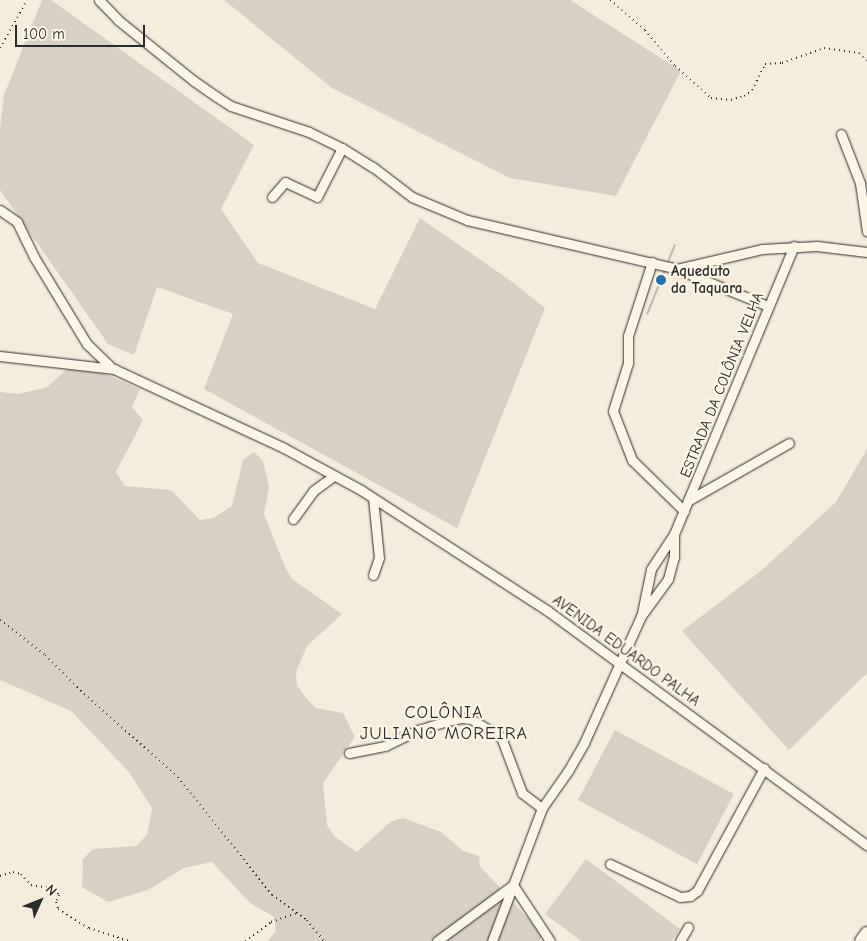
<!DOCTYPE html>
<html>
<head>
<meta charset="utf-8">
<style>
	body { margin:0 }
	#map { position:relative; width:867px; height:941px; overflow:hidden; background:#f4edde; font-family:"Comic Neue",sans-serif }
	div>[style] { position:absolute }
	.green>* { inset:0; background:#d6d1c4 }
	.building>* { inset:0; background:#c2bdb1 }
	.path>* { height:2px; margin-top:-1px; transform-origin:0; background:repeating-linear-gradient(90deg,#2b2b2b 0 1px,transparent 0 5px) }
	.roads { filter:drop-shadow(0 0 1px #2b2b2b) drop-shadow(0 0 1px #2b2b2b) }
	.street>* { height:9px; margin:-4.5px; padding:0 4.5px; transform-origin:4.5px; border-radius:4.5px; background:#fcf5e5 }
	.highway>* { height:15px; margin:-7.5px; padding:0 7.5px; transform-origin:7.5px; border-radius:7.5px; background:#fcf5e5 }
	.dots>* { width:14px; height:14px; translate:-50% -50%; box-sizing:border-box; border:2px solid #fcf5e5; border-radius:50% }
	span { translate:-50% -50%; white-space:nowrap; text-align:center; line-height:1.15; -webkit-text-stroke:4.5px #fcf5e5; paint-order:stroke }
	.poi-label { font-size:15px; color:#2b2b2b; font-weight:700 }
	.left { translate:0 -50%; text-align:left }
	.street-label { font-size:15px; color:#2b2b2b }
	.quarter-label { font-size:18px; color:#2b2b2b; letter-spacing:1px }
	.north { position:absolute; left:15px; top:876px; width:50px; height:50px; -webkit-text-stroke:4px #fcf5e5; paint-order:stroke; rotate:46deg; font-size:14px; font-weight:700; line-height:20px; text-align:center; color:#2b2b2b }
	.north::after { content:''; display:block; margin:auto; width:18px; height:22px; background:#2b2b2b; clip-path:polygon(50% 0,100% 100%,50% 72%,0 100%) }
	.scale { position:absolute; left:15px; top:25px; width:130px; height:22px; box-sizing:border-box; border:2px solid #2b2b2b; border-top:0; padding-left:6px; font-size:15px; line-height:18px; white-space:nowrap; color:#2b2b2b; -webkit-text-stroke:4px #fcf5e5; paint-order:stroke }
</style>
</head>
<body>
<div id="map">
	<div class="green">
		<div style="clip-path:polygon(42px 0,51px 0,254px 145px,221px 209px,258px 263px,375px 309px,420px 218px,511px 281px,545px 308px,457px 528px,204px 389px,233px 314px,157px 287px,134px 355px,108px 344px,0 190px,0 129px,4px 95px)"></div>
		<div style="clip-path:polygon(224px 0,570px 0,681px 71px,616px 196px,510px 178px,332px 88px)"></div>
		<div style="clip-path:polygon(67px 369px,103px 373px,140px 389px,132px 407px,143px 420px,116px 472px,125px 486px,171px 490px,200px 520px,213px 518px,232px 506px,243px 460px,254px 452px,263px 461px,269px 487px,264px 514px,285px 567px,292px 579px,342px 614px,307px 646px,296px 672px,297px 685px,306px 698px,316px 708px,343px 713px,355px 737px,323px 783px,327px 825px,335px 837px,357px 852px,390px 822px,403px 818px,441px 832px,463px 851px,479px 856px,480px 866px,542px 934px,540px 941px,268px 941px,276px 931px,274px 917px,250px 903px,212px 862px,184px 868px,148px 890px,108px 902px,82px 887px,83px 859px,93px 849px,136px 846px,147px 835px,152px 808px,129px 772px,71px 711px,0 680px,0 392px,19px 394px,47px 387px)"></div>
		<div style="clip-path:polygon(867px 449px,867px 673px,789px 750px,682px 631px,762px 570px,836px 502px)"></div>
		<div style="clip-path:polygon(615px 730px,734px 794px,697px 864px,578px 800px)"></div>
		<div style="clip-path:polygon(586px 859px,680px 929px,672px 941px,581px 941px,545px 914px)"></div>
	</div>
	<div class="building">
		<div style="clip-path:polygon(674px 244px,676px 245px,648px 315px,646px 314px)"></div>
	</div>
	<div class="path">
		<div style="left:610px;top:0;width:46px;rotate:40.6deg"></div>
		<div style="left:645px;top:30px;width:47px;rotate:50.2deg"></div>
		<div style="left:675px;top:66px;width:48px;rotate:41.6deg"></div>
		<div style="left:711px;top:98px;width:20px;rotate:6deg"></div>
		<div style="left:731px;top:100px;width:14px;rotate:-17deg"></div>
		<div style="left:744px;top:96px;width:10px;rotate:-37deg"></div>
		<div style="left:752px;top:90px;width:29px;rotate:-63deg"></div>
		<div style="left:765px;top:64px;width:17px;rotate:-3deg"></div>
		<div style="left:782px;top:63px;width:45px;rotate:-19.7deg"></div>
		<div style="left:824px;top:48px;width:35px;rotate:8deg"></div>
		<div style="left:859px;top:53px;width:11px;rotate:45deg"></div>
		<div style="left:0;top:48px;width:55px;rotate:-60.6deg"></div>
		<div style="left:0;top:620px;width:57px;rotate:37.9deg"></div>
		<div style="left:45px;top:655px;width:55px;rotate:45deg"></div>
		<div style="left:84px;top:694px;width:125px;rotate:41.4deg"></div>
		<div style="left:178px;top:777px;width:151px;rotate:51.5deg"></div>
		<div style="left:272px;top:895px;width:43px;rotate:35.5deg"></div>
		<div style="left:307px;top:920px;width:27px;rotate:51deg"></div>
		<div style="left:0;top:876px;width:14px;rotate:-17deg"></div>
		<div style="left:13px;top:872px;width:8px;rotate:14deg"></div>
		<div style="left:21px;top:874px;width:15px;rotate:48deg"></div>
		<div style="left:31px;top:885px;width:24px;rotate:9deg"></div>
		<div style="left:55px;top:889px;width:7px;rotate:56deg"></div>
		<div style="left:59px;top:895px;width:8px;rotate:113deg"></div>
		<div style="left:56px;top:902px;width:7px;rotate:74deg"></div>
		<div style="left:58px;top:909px;width:36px;rotate:32deg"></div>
		<div style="left:89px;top:928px;width:42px;rotate:18deg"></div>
		<div style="left:245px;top:941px;width:32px;rotate:-36deg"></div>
		<div style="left:271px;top:922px;width:28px;rotate:-19deg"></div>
	</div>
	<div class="roads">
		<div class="street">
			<div style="left:99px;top:0;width:28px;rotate:46deg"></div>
			<div style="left:118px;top:20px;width:97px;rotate:38.8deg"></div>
			<div style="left:194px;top:81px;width:28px;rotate:35deg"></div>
			<div style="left:217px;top:97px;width:17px;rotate:33deg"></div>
			<div style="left:231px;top:106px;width:82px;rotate:18.4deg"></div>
			<div style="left:309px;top:132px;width:37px;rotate:26deg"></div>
			<div style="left:342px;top:148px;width:36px;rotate:32deg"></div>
			<div style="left:373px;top:167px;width:49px;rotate:37.6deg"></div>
			<div style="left:412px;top:197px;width:60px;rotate:22.7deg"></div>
			<div style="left:467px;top:220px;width:216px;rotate:13.1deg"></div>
			<div style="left:677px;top:269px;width:87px;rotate:-13.2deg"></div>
			<div style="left:762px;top:249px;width:55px;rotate:-3.1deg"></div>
			<div style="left:817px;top:246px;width:50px;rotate:6.8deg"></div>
			<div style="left:841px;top:134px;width:53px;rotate:68.8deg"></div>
			<div style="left:860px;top:183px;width:49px;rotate:81.7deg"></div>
			<div style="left:272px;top:197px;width:20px;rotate:-49deg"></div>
			<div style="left:285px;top:182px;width:35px;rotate:25deg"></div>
			<div style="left:317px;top:197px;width:55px;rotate:-63deg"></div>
			<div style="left:0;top:210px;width:21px;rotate:35deg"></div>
			<div style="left:17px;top:222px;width:39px;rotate:64deg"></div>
			<div style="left:34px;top:257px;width:102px;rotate:58.7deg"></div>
			<div style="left:87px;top:344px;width:32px;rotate:44deg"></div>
			<div style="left:652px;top:262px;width:78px;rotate:108deg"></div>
			<div style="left:628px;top:336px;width:27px;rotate:90deg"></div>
			<div style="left:628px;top:363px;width:50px;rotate:107.4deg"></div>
			<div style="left:613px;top:411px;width:53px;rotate:68.8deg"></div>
			<div style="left:632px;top:460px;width:73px;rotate:44.4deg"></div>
			<div style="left:677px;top:269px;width:98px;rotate:22.1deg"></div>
			<div style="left:0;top:356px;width:115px;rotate:6.5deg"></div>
			<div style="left:114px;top:369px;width:187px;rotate:24.9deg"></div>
			<div style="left:284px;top:448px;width:88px;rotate:28.6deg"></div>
			<div style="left:361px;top:490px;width:223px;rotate:32.9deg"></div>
			<div style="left:548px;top:611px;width:396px;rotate:36.3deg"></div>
			<div style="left:689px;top:500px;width:115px;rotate:-29.7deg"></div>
			<div style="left:293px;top:519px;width:34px;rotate:-54deg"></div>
			<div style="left:313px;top:491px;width:26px;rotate:-36deg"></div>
			<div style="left:373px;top:575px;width:18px;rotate:-71deg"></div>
			<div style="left:379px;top:558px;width:60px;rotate:-95.7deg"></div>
			<div style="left:642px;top:613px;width:45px;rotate:-78.4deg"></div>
			<div style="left:651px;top:569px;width:42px;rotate:-56.7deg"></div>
			<div style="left:674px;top:534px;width:312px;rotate:-67.4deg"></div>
			<div style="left:349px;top:753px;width:37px;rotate:-11deg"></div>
			<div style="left:385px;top:746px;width:37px;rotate:-26deg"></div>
			<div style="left:418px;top:730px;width:30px;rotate:-17deg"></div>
			<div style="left:447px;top:721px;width:14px;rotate:-12deg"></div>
			<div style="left:461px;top:718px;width:10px;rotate:6deg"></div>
			<div style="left:471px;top:719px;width:35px;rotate:31deg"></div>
			<div style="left:501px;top:737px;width:60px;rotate:69.4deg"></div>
			<div style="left:522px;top:793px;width:25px;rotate:37deg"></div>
			<div style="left:610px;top:864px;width:77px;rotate:25.2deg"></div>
			<div style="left:680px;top:897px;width:10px;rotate:-6deg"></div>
			<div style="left:690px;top:896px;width:9px;rotate:-36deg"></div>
			<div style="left:697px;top:891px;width:140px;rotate:-61.4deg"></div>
			<div style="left:437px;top:941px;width:94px;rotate:-36.4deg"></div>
			<div style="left:513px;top:885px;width:67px;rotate:56.5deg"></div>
			<div style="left:492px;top:941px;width:142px;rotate:-69.4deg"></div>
			<div style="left:542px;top:808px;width:45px;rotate:-54.9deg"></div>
			<div style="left:568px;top:771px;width:32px;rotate:-60deg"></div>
			<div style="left:584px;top:743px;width:139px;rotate:-65.8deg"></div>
			<div style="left:641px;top:616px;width:46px;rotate:-53.9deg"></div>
			<div style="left:668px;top:579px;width:23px;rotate:-75deg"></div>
			<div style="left:674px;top:557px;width:23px;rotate:-90deg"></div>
			<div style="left:680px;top:941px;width:16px;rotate:-60deg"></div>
		</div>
		<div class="highway">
			<div style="left:862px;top:941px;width:9px;rotate:-54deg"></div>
		</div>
	</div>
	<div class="dots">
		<div style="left:661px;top:280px;background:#1f6fb2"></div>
	</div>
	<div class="poi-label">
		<span class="left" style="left:671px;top:280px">Aqueduto<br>da Taquara</span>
	</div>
	<div class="street-label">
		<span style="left:722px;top:385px;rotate:-68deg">ESTRADA DA COLÔNIA VELHA</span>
		<span style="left:626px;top:651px;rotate:36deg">AVENIDA EDUARDO PALHA</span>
	</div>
	<div class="quarter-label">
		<span style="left:444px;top:724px">COLÔNIA<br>JULIANO MOREIRA</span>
	</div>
	<div class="north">N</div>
	<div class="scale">100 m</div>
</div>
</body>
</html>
